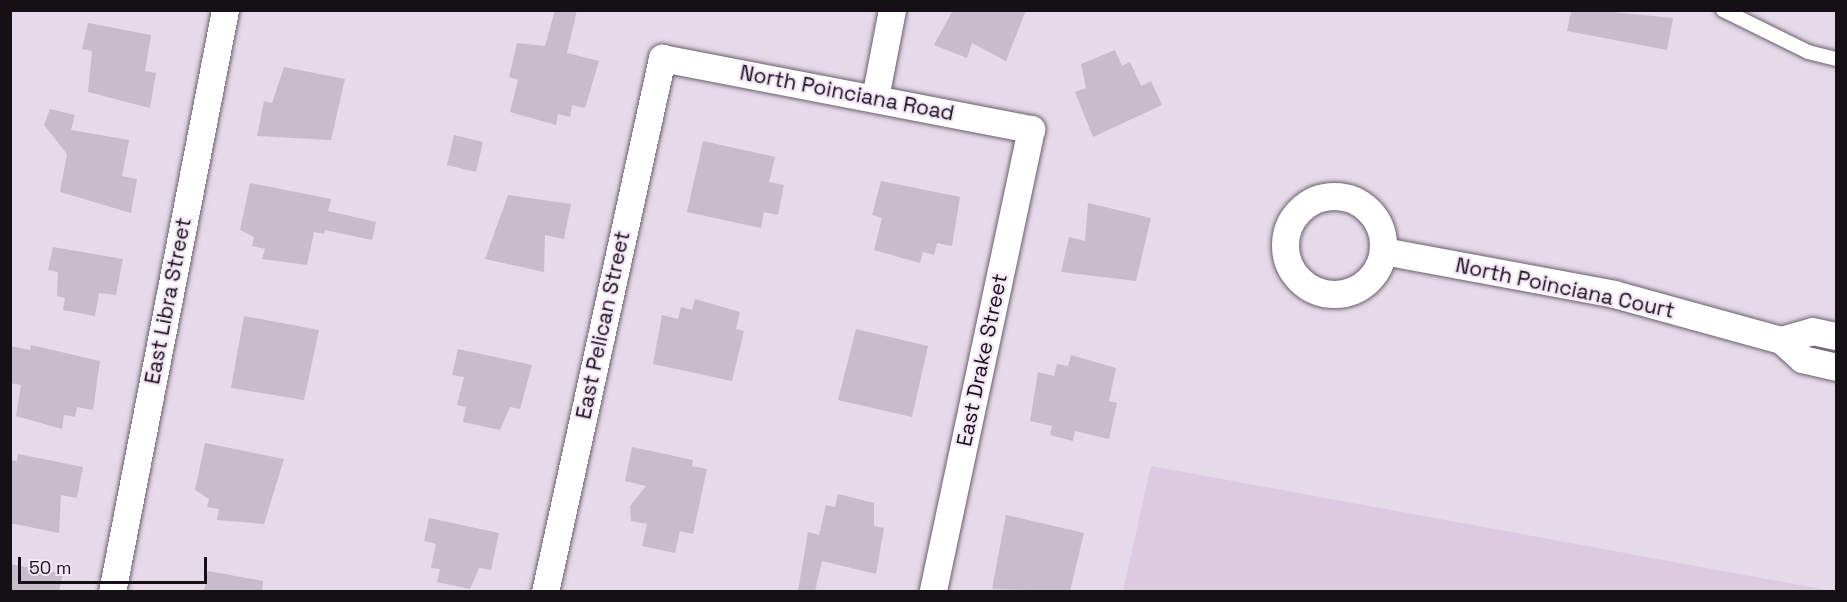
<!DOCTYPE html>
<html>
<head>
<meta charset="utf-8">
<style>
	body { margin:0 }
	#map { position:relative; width:1847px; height:602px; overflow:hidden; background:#e6d9e9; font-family:"Space Grotesk",sans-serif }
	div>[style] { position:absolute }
	.built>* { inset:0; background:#dccae0 }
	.building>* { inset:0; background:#c8bbcb }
	.roads { filter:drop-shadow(0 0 2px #6a5f6d) drop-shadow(0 0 2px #6a5f6d) }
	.service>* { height:14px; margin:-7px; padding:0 7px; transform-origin:7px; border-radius:7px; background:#fff }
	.minor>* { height:27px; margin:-13.5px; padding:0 13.5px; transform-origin:13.5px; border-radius:13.5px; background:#fff }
	.minor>.ring { margin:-13.5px; padding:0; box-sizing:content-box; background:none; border:27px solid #fff; border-radius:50% }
	span { translate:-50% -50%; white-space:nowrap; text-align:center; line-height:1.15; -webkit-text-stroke:4.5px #f4e6f7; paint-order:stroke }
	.street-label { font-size:21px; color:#141016 }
	.frame { position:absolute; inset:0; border:12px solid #141016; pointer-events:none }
	.scale { position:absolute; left:18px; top:557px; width:189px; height:27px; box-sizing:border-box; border:3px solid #141016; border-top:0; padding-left:8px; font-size:18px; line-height:21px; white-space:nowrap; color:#141016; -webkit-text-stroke:4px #f4e6f7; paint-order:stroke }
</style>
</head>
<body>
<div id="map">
	<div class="built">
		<div style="clip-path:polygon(1151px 466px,1832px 591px,1123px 591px)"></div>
	</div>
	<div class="building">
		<div style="clip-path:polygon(555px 10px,577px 10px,567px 53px,599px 61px,585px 108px,572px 105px,570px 117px,558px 114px,556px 125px,510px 112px,518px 80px,509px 77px,517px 43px,545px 46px)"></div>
		<div style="clip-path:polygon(953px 10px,1026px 10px,1006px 61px,972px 43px,967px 58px,934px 45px)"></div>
		<div style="clip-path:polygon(1592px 10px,1673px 18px,1667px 50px,1567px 31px,1571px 12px)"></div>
		<div style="clip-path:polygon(88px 23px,151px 35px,145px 71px,156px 73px,150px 108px,88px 92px,92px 51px,82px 49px)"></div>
		<div style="clip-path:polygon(1115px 50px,1122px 66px,1130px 62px,1141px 86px,1151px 81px,1162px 105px,1093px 137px,1075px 92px,1086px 88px,1081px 64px)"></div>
		<div style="clip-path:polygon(284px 67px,345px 79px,331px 140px,257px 136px,264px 101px,272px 103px)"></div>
		<div style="clip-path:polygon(50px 109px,75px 115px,71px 130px,129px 140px,122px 176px,137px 179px,131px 213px,60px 192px,67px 154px,44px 125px)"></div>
		<div style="clip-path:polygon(454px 135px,483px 142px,476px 172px,447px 165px)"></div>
		<div style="clip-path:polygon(703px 141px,775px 157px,769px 182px,784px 185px,778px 215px,764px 212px,761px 228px,687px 212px)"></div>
		<div style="clip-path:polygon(881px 181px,960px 197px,952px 246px,937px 243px,934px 255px,923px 252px,920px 263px,874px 250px,882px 218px,872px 215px)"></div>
		<div style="clip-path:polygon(250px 183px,331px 199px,328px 211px,376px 222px,372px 240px,325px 230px,324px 234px,314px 232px,307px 265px,262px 259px,265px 249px,252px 246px,254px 237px,240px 230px)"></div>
		<div style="clip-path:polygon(508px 195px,571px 204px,564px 239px,545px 235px,544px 272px,485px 259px)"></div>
		<div style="clip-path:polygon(1088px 203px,1151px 218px,1136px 281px,1061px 272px,1069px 237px,1085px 241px)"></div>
		<div style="clip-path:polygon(53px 247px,123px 259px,116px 295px,99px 293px,95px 316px,63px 310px,65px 298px,57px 296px,58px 272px,48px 270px)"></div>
		<div style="clip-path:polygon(695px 299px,740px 312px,736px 329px,744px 331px,732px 381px,653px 364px,662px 315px,678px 319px,681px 307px,692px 310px)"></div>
		<div style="clip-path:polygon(244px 316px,319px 330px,304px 400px,231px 388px)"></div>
		<div style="clip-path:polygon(856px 329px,928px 346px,912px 417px,838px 400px)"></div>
		<div style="clip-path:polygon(31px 345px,100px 361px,93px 410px,77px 407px,75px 417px,64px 415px,62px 429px,16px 416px,21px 385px,10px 383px,10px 346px,30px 350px)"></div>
		<div style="clip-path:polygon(458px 349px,532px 365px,520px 409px,510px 407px,500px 430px,463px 422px,466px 407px,457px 405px,464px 377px,452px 375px)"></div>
		<div style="clip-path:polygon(1071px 355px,1116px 368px,1109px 401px,1117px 403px,1109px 439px,1075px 431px,1073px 441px,1050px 435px,1052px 426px,1030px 421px,1038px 372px,1054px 376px,1057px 364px,1068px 366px)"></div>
		<div style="clip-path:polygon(205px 443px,284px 459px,264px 524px,217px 520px,219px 509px,207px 507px,209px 499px,195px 490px)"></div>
		<div style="clip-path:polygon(632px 447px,693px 460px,692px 466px,707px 469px,693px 534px,680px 531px,675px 553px,642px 546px,647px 524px,631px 521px,630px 506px,646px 486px,625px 481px)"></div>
		<div style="clip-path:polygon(18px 454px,83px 467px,77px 498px,61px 495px,59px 533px,10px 523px,10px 460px,17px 461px)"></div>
		<div style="clip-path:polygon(838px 494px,874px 503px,874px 526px,884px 528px,876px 574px,822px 561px,815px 591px,798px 591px,808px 532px,819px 535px,826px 505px,835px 507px)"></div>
		<div style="clip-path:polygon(1006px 515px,1084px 533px,1070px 591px,992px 589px)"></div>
		<div style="clip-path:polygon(429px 518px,499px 533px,491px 570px,479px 568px,470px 589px,437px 582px,440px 569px,431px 568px,436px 544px,424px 541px)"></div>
		<div style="clip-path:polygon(10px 564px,63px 574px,59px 591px,10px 591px)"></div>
		<div style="clip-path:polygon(208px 571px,263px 581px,262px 591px,204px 591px)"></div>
	</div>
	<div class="roads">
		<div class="service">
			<div style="left:1723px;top:10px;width:95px;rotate:26.3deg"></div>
			<div style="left:1808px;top:52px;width:29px;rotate:14deg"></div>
		</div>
		<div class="minor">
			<div style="left:875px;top:98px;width:90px;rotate:-79.1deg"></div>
			<div class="ring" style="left:1285px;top:196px;width:71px;height:71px"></div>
			<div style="left:1383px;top:251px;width:235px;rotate:10.5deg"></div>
			<div style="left:1614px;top:294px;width:173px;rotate:15.4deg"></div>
			<div style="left:1781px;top:340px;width:28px;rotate:42deg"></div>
			<div style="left:1802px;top:359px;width:35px;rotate:13deg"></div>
			<div style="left:1781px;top:340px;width:32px;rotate:-16deg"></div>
			<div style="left:1812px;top:331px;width:25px;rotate:12deg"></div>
			<div style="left:112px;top:592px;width:593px;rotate:-79.01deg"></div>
			<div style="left:545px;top:592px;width:547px;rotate:-77.64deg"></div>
			<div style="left:662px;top:58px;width:376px;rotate:10.9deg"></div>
			<div style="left:1031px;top:129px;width:473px;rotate:102deg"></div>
		</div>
	</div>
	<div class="street-label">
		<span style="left:847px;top:93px;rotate:11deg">North Poinciana Road</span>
		<span style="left:1565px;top:288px;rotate:12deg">North Poinciana Court</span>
		<span style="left:168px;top:301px;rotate:-79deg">East Libra Street</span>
		<span style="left:603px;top:325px;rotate:-78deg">East Pelican Street</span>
		<span style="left:982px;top:360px;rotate:-78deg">East Drake Street</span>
	</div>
	<div class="frame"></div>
	<div class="scale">50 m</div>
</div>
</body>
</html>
